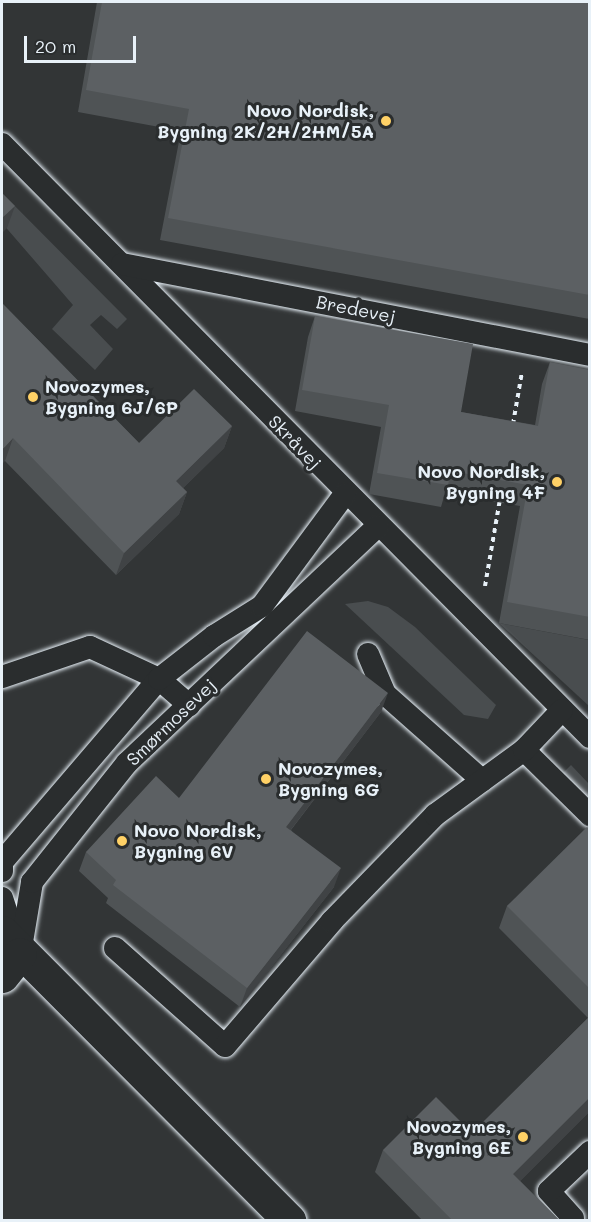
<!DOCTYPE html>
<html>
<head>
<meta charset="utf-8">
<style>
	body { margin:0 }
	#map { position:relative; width:591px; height:1222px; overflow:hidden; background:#323536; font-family:Mali,sans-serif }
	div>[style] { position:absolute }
	.green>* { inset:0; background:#494d4f }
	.path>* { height:4px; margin-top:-2px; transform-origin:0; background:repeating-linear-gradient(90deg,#e8f1f8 0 4.5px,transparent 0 9px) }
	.roads { filter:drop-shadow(0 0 2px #e8f1f8) drop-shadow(0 0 2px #e8f1f8) }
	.lane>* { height:22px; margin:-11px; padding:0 11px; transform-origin:11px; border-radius:11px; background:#2a2d2e }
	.street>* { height:33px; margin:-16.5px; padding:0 16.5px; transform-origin:16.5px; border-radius:16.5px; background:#2a2d2e }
	.wall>* { inset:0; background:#4f5355 }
	.shaded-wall>* { inset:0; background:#404345 }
	.building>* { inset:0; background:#5c6063 }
	.dots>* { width:16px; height:16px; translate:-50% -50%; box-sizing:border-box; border:3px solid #2a2d2e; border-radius:50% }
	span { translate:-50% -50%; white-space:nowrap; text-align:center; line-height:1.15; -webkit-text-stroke:6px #2a2d2e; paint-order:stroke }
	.poi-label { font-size:18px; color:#e8f1f8; font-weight:700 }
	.right { translate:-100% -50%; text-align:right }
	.left { translate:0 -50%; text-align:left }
	.street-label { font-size:18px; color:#e8f1f8 }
	.frame { position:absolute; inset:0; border:3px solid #e8f1f8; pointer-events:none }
	.scale { position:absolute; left:24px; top:36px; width:112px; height:27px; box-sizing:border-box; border:3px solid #e8f1f8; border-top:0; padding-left:8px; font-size:18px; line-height:21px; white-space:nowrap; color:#e8f1f8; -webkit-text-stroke:4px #2a2d2e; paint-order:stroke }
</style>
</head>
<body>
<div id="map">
	<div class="green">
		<div style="clip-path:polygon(2px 193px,127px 319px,117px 329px,101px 315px,90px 325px,113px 349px,95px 370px,52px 329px,73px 305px,2px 223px)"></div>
		<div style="clip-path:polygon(368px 601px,388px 607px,415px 627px,496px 705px,488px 719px,464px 715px,345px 604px)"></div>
		<div style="clip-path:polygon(499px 623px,589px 640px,589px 706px)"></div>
		<div style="clip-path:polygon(571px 765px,589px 784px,589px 807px,559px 777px)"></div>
	</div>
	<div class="path">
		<div style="left:513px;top:424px;width:53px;rotate:-80.2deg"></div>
		<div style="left:485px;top:586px;width:88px;rotate:-80.2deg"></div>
	</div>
	<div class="roads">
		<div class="lane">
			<div style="left:2px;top:144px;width:835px;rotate:45.24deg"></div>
			<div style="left:122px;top:264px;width:477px;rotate:11deg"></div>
			<div style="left:368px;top:654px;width:43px;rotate:67deg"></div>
			<div style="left:385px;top:694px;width:130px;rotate:41.6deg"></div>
			<div style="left:2px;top:677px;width:93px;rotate:-18.8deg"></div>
			<div style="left:90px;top:647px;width:76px;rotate:24.9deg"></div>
			<div style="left:159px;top:679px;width:40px;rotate:41deg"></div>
			<div style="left:524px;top:750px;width:93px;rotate:44.6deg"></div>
			<div style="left:2px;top:871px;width:9px;rotate:-90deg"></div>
			<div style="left:2px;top:862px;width:241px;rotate:-49.4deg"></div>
			<div style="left:159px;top:679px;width:70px;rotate:-38deg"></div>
			<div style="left:214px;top:636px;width:57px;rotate:-32deg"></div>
			<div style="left:262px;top:606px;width:139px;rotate:-53.5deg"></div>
			<div style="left:2px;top:898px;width:52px;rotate:71.9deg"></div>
			<div style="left:115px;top:948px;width:147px;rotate:41.7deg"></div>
			<div style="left:225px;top:1046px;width:165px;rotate:-49.4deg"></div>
			<div style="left:332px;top:921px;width:148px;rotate:-45.8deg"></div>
			<div style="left:435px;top:815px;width:110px;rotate:-36.1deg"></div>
			<div style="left:524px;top:750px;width:55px;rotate:-46.5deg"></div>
			<div style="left:20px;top:954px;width:73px;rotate:-80.5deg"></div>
			<div style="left:32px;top:882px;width:152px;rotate:-51.4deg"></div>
			<div style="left:127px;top:763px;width:345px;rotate:-43.4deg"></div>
			<div style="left:573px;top:1218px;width:36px;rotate:-132deg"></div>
			<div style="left:549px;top:1191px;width:57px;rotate:-43.6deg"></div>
		</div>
		<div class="street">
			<div style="left:2px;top:932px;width:407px;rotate:45.1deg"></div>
			<div style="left:2px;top:976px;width:28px;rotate:-51deg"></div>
		</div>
	</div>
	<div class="wall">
		<div style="clip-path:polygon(97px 2px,590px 2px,590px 319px,160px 240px,181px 131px,78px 112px)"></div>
		<div style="clip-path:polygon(2px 303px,139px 443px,232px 426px,224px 448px,183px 488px,187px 492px,179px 514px,116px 575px,5px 461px)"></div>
		<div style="clip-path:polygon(315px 316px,461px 412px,535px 425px,542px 384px,550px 362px,590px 370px,590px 640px,499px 623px,520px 506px,445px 493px,441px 507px,369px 494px,381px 427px,295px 411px,308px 337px)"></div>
		<div style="clip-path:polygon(381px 712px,291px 830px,334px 887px,240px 1007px,106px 903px,108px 898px,79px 871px,86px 852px,179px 798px)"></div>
		<div style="clip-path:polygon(590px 830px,590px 1111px,520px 1181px,560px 1221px,423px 1221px,375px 1172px,383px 1150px,472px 1133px,588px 1018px,499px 928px,507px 906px)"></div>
	</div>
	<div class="shaded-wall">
		<div style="clip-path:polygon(15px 206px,7px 228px,2px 233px,2px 218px)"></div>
		<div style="clip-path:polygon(232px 426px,224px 448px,168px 503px,176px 481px)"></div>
		<div style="clip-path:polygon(13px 438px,5px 461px,2px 464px,2px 450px)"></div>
		<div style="clip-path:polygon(187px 492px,179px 514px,116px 575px,124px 553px)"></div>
		<div style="clip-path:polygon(388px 693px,381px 712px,279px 845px,286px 827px)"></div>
		<div style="clip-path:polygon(341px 868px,334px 887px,240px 1007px,247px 988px)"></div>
		<div style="clip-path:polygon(590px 1097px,590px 1111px,505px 1196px,513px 1174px)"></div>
	</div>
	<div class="building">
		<div style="clip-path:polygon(102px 2px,590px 2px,590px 295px,168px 218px,189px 109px,86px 90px)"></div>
		<div style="clip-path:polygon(2px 193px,15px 206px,2px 218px)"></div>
		<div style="clip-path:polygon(2px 303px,139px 443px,194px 389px,232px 426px,176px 481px,187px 492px,124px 553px,13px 438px,2px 450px)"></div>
		<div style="clip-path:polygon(315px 316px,473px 344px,461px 412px,538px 426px,550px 362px,590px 370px,590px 617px,507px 602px,528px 485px,451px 471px,448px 485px,377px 473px,389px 405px,302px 390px)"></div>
		<div style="clip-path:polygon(307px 631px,388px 693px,286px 827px,341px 868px,247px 988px,113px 885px,116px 880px,86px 852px,156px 776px,179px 798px)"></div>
		<div style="clip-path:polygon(587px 827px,590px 830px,590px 989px,507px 906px)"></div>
		<div style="clip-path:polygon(590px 1016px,590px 1097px,513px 1174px,560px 1221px,453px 1221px,383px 1150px,436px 1097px,472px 1133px)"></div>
	</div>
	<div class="dots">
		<div style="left:386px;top:121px;background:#ffd166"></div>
		<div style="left:33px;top:397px;background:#ffd166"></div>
		<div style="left:557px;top:482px;background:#ffd166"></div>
		<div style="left:266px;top:779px;background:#ffd166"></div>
		<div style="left:122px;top:841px;background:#ffd166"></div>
		<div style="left:523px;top:1137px;background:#ffd166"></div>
	</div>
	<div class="poi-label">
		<span class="right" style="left:374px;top:121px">Novo Nordisk,<br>Bygning 2K/2H/2HM/5A</span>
		<span class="left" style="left:45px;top:397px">Novozymes,<br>Bygning 6J/6P</span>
		<span class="right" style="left:545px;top:482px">Novo Nordisk,<br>Bygning 4F</span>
		<span class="left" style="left:278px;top:779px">Novozymes,<br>Bygning 6G</span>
		<span class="left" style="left:134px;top:841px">Novo Nordisk,<br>Bygning 6V</span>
		<span class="right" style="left:511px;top:1137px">Novozymes,<br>Bygning 6E</span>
	</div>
	<div class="street-label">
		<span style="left:356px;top:309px;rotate:11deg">Bredevej</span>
		<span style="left:295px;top:442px;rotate:46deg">Skråvej</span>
		<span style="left:171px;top:722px;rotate:-44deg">Smørmosevej</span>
	</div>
	<div class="frame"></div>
	<div class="scale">20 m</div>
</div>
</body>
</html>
